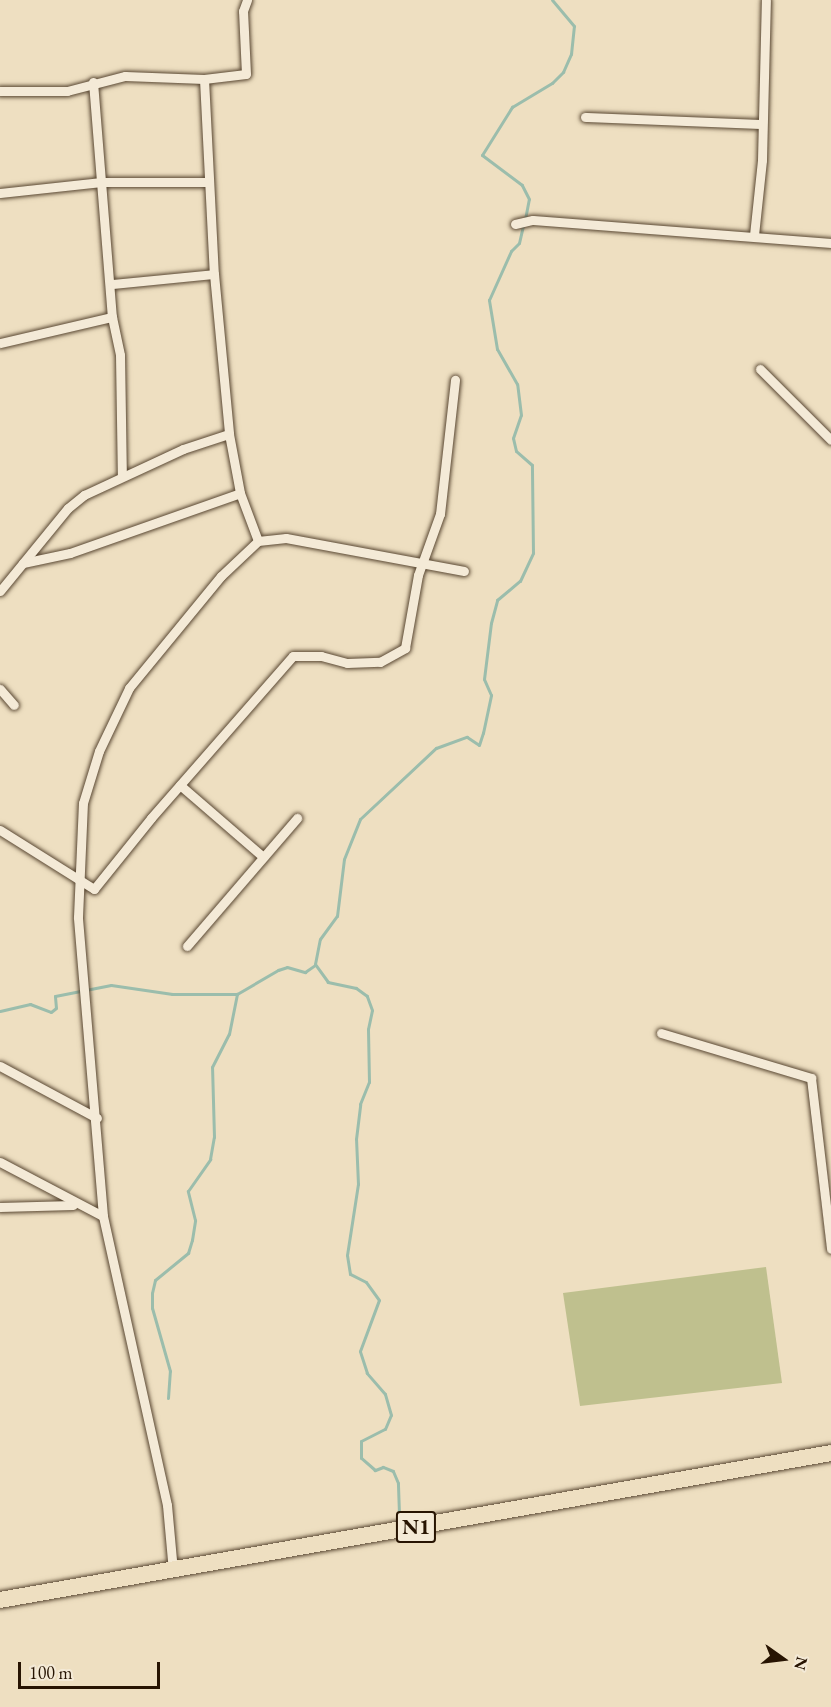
<!DOCTYPE html>
<html>
<head>
<meta charset="utf-8">
<style>
	body { margin:0 }
	#map { position:relative; width:831px; height:1707px; overflow:hidden; background:#eedfc1; font-family:"EB Garamond",serif }
	div>[style] { position:absolute }
	.green>* { inset:0; background:#bfc08e }
	.stream>* { height:3px; margin:-1.5px; padding:0 1.5px; transform-origin:1.5px; border-radius:1.5px; background:#9bbdac }
	.roads { filter:drop-shadow(0 0 2px #594732) drop-shadow(0 0 2px #594732) }
	.street>* { height:9px; margin:-4.5px; padding:0 4.5px; transform-origin:4.5px; border-radius:4.5px; background:#f4ead7 }
	.highway>* { height:16px; margin:-8px; padding:0 8px; transform-origin:8px; border-radius:8px; background:#eedfc1 }
	span { translate:-50% -50%; white-space:nowrap; text-align:center; line-height:1.15; -webkit-text-stroke:4.5px #f4ead7; paint-order:stroke }
	.shield-label span { padding:2px 4px; background:#f4ead7; border:2px solid; border-radius:4px; -webkit-text-stroke-width:0 }
	.shield-label { font-size:21px; color:#271402; font-weight:700 }
	.north { position:absolute; left:753px; top:1629px; width:60px; height:60px; -webkit-text-stroke:4px #f4ead7; paint-order:stroke; rotate:104deg; font-size:16px; font-weight:700; line-height:24px; text-align:center; color:#271402 }
	.north::after { content:''; display:block; margin:auto; width:21px; height:27px; background:#271402; clip-path:polygon(50% 0,100% 100%,50% 72%,0 100%) }
	.scale { position:absolute; left:18px; top:1662px; width:142px; height:27px; box-sizing:border-box; border:3px solid #271402; border-top:0; padding-left:8px; font-size:18px; line-height:21px; white-space:nowrap; color:#271402; -webkit-text-stroke:4px #f4ead7; paint-order:stroke }
</style>
</head>
<body>
<div id="map">
	<div class="green">
		<div style="clip-path:polygon(766px 1267px,782px 1383px,580px 1406px,563px 1293px)"></div>
	</div>
	<div class="stream">
		<div style="left:525px;top:219px;width:20px;rotate:-79deg"></div>
		<div style="left:529px;top:199px;width:16px;rotate:-117deg"></div>
		<div style="left:522px;top:185px;width:50px;rotate:-143.1deg"></div>
		<div style="left:482px;top:155px;width:57px;rotate:-58deg"></div>
		<div style="left:512px;top:107px;width:47px;rotate:-31deg"></div>
		<div style="left:552px;top:83px;width:16px;rotate:-45deg"></div>
		<div style="left:563px;top:72px;width:20px;rotate:-66deg"></div>
		<div style="left:571px;top:54px;width:28px;rotate:-84deg"></div>
		<div style="left:574px;top:26px;width:34px;rotate:-130deg"></div>
		<div style="left:0;top:1011px;width:31px;rotate:-13deg"></div>
		<div style="left:30px;top:1004px;width:22px;rotate:21deg"></div>
		<div style="left:51px;top:1012px;width:6px;rotate:-39deg"></div>
		<div style="left:56px;top:1008px;width:12px;rotate:-95deg"></div>
		<div style="left:55px;top:996px;width:57px;rotate:-11.1deg"></div>
		<div style="left:111px;top:985px;width:62px;rotate:8.4deg"></div>
		<div style="left:172px;top:994px;width:65px"></div>
		<div style="left:237px;top:994px;width:48px;rotate:-30.3deg"></div>
		<div style="left:278px;top:970px;width:9px;rotate:-18deg"></div>
		<div style="left:287px;top:967px;width:19px;rotate:16deg"></div>
		<div style="left:305px;top:972px;width:12px;rotate:-35deg"></div>
		<div style="left:168px;top:1398px;width:27px;rotate:-86deg"></div>
		<div style="left:170px;top:1371px;width:66px;rotate:-105.9deg"></div>
		<div style="left:152px;top:1308px;width:15px;rotate:-90deg"></div>
		<div style="left:152px;top:1293px;width:13px;rotate:-77deg"></div>
		<div style="left:155px;top:1280px;width:43px;rotate:-39.3deg"></div>
		<div style="left:188px;top:1253px;width:14px;rotate:-73deg"></div>
		<div style="left:192px;top:1240px;width:20px;rotate:-81deg"></div>
		<div style="left:195px;top:1220px;width:30px;rotate:-104deg"></div>
		<div style="left:188px;top:1191px;width:39px;rotate:-55deg"></div>
		<div style="left:210px;top:1159px;width:22px;rotate:-80deg"></div>
		<div style="left:214px;top:1137px;width:70px;rotate:-91.6deg"></div>
		<div style="left:212px;top:1067px;width:37px;rotate:-63deg"></div>
		<div style="left:229px;top:1034px;width:41px;rotate:-78.7deg"></div>
		<div style="left:399px;top:1514px;width:31px;rotate:-92deg"></div>
		<div style="left:398px;top:1483px;width:13px;rotate:-113deg"></div>
		<div style="left:393px;top:1471px;width:11px;rotate:-158deg"></div>
		<div style="left:383px;top:1467px;width:9px;rotate:159deg"></div>
		<div style="left:375px;top:1470px;width:18px;rotate:-139deg"></div>
		<div style="left:361px;top:1458px;width:17px;rotate:-90deg"></div>
		<div style="left:361px;top:1441px;width:27px;rotate:-27deg"></div>
		<div style="left:385px;top:1429px;width:15px;rotate:-67deg"></div>
		<div style="left:391px;top:1415px;width:22px;rotate:-106deg"></div>
		<div style="left:385px;top:1394px;width:28px;rotate:-131deg"></div>
		<div style="left:367px;top:1373px;width:23px;rotate:-108deg"></div>
		<div style="left:360px;top:1351px;width:54px;rotate:-69.6deg"></div>
		<div style="left:379px;top:1300px;width:22px;rotate:-126deg"></div>
		<div style="left:366px;top:1282px;width:18px;rotate:-153deg"></div>
		<div style="left:350px;top:1274px;width:19px;rotate:-99deg"></div>
		<div style="left:347px;top:1255px;width:72px;rotate:-81.2deg"></div>
		<div style="left:358px;top:1184px;width:45px;rotate:-92.5deg"></div>
		<div style="left:356px;top:1139px;width:35px;rotate:-83deg"></div>
		<div style="left:360px;top:1104px;width:24px;rotate:-68deg"></div>
		<div style="left:369px;top:1082px;width:53px;rotate:-91.1deg"></div>
		<div style="left:368px;top:1029px;width:19px;rotate:-78deg"></div>
		<div style="left:372px;top:1010px;width:15px;rotate:-110deg"></div>
		<div style="left:367px;top:996px;width:14px;rotate:-144deg"></div>
		<div style="left:356px;top:988px;width:29px;rotate:-168deg"></div>
		<div style="left:328px;top:982px;width:22px;rotate:-126deg"></div>
		<div style="left:315px;top:964px;width:25px;rotate:-79deg"></div>
		<div style="left:320px;top:939px;width:29px;rotate:-54deg"></div>
		<div style="left:337px;top:916px;width:57px;rotate:-83deg"></div>
		<div style="left:344px;top:859px;width:43px;rotate:-68.2deg"></div>
		<div style="left:360px;top:819px;width:104px;rotate:-43.1deg"></div>
		<div style="left:436px;top:748px;width:33px;rotate:-20deg"></div>
		<div style="left:467px;top:737px;width:14px;rotate:34deg"></div>
		<div style="left:479px;top:745px;width:13px;rotate:-72deg"></div>
		<div style="left:483px;top:733px;width:39px;rotate:-78deg"></div>
		<div style="left:491px;top:695px;width:17px;rotate:-114deg"></div>
		<div style="left:484px;top:679px;width:56px;rotate:-82.9deg"></div>
		<div style="left:491px;top:623px;width:24px;rotate:-75deg"></div>
		<div style="left:497px;top:600px;width:30px;rotate:-40deg"></div>
		<div style="left:520px;top:581px;width:31px;rotate:-65deg"></div>
		<div style="left:533px;top:553px;width:88px;rotate:-90.7deg"></div>
		<div style="left:532px;top:465px;width:21px;rotate:-139deg"></div>
		<div style="left:516px;top:451px;width:13px;rotate:-103deg"></div>
		<div style="left:513px;top:438px;width:24px;rotate:-71deg"></div>
		<div style="left:521px;top:415px;width:31px;rotate:-97deg"></div>
		<div style="left:517px;top:384px;width:40px;rotate:-119.7deg"></div>
		<div style="left:497px;top:349px;width:50px;rotate:-99.3deg"></div>
		<div style="left:489px;top:300px;width:54px;rotate:-65.8deg"></div>
		<div style="left:511px;top:251px;width:11px;rotate:-45deg"></div>
		<div style="left:519px;top:243px;width:18px;rotate:-77deg"></div>
	</div>
	<div class="roads">
		<div class="street">
			<div style="left:204px;top:79px;width:195px;rotate:87.1deg"></div>
			<div style="left:214px;top:274px;width:161px;rotate:84.6deg"></div>
			<div style="left:229px;top:434px;width:60px;rotate:79.4deg"></div>
			<div style="left:240px;top:493px;width:51px;rotate:69.4deg"></div>
			<div style="left:93px;top:82px;width:236px;rotate:85.4deg"></div>
			<div style="left:112px;top:317px;width:39px;rotate:78deg"></div>
			<div style="left:120px;top:355px;width:121px;rotate:89.1deg"></div>
			<div style="left:0;top:91px;width:67px"></div>
			<div style="left:67px;top:91px;width:60px;rotate:-14.5deg"></div>
			<div style="left:125px;top:76px;width:79px;rotate:2.2deg"></div>
			<div style="left:204px;top:79px;width:42px;rotate:-6.8deg"></div>
			<div style="left:246px;top:74px;width:63px;rotate:-92.7deg"></div>
			<div style="left:243px;top:11px;width:12px;rotate:-70deg"></div>
			<div style="left:585px;top:117px;width:177px;rotate:2.3deg"></div>
			<div style="left:0;top:193px;width:102px;rotate:-6.2deg"></div>
			<div style="left:101px;top:182px;width:108px"></div>
			<div style="left:515px;top:224px;width:18px;rotate:-13deg"></div>
			<div style="left:533px;top:220px;width:299px;rotate:4.4deg"></div>
			<div style="left:754px;top:235px;width:75px;rotate:-83.9deg"></div>
			<div style="left:762px;top:160px;width:160px;rotate:-88.6deg"></div>
			<div style="left:112px;top:284px;width:102px;rotate:-5.6deg"></div>
			<div style="left:0;top:343px;width:115px;rotate:-13.1deg"></div>
			<div style="left:760px;top:369px;width:100px;rotate:45deg"></div>
			<div style="left:23px;top:563px;width:48px;rotate:-12deg"></div>
			<div style="left:70px;top:553px;width:180px;rotate:-19.4deg"></div>
			<div style="left:0;top:591px;width:107px;rotate:-50.7deg"></div>
			<div style="left:68px;top:508px;width:21px;rotate:-39deg"></div>
			<div style="left:84px;top:495px;width:109px;rotate:-24.9deg"></div>
			<div style="left:183px;top:449px;width:48px;rotate:-18.1deg"></div>
			<div style="left:0;top:689px;width:21px;rotate:49deg"></div>
			<div style="left:180px;top:785px;width:110px;rotate:40.9deg"></div>
			<div style="left:0;top:830px;width:111px;rotate:32.1deg"></div>
			<div style="left:94px;top:889px;width:91px;rotate:-51.2deg"></div>
			<div style="left:151px;top:818px;width:215px;rotate:-48.8deg"></div>
			<div style="left:293px;top:656px;width:28px"></div>
			<div style="left:321px;top:656px;width:27px;rotate:15deg"></div>
			<div style="left:347px;top:663px;width:33px;rotate:-2deg"></div>
			<div style="left:380px;top:662px;width:29px;rotate:-29deg"></div>
			<div style="left:405px;top:648px;width:74px;rotate:-79.9deg"></div>
			<div style="left:418px;top:575px;width:65px;rotate:-70.2deg"></div>
			<div style="left:440px;top:514px;width:135px;rotate:-83.6deg"></div>
			<div style="left:187px;top:946px;width:169px;rotate:-49.3deg"></div>
			<div style="left:661px;top:1033px;width:157px;rotate:16.7deg"></div>
			<div style="left:811px;top:1078px;width:172px;rotate:83.3deg"></div>
			<div style="left:0;top:1066px;width:110px;rotate:28.2deg"></div>
			<div style="left:0;top:1162px;width:116px;rotate:27.7deg"></div>
			<div style="left:0;top:1207px;width:73px;rotate:-1.6deg"></div>
			<div style="left:173px;top:1571px;width:66px;rotate:-95.2deg"></div>
			<div style="left:167px;top:1505px;width:296px;rotate:-102.5deg"></div>
			<div style="left:103px;top:1216px;width:300px;rotate:-94.8deg"></div>
			<div style="left:78px;top:917px;width:114px;rotate:-87.5deg"></div>
			<div style="left:83px;top:803px;width:54px;rotate:-72.9deg"></div>
			<div style="left:99px;top:751px;width:70px;rotate:-64.5deg"></div>
			<div style="left:129px;top:688px;width:145px;rotate:-50.6deg"></div>
			<div style="left:221px;top:576px;width:51px;rotate:-43.4deg"></div>
			<div style="left:258px;top:541px;width:28px;rotate:-6deg"></div>
			<div style="left:286px;top:538px;width:181px;rotate:10.5deg"></div>
		</div>
		<div class="highway">
			<div style="left:0;top:1600px;width:844px;rotate:-10.03deg"></div>
		</div>
	</div>
	<div class="shield-label">
		<span style="left:416px;top:1527px">N1</span>
	</div>
	<div class="north">N</div>
	<div class="scale">100 m</div>
</div>
</body>
</html>
